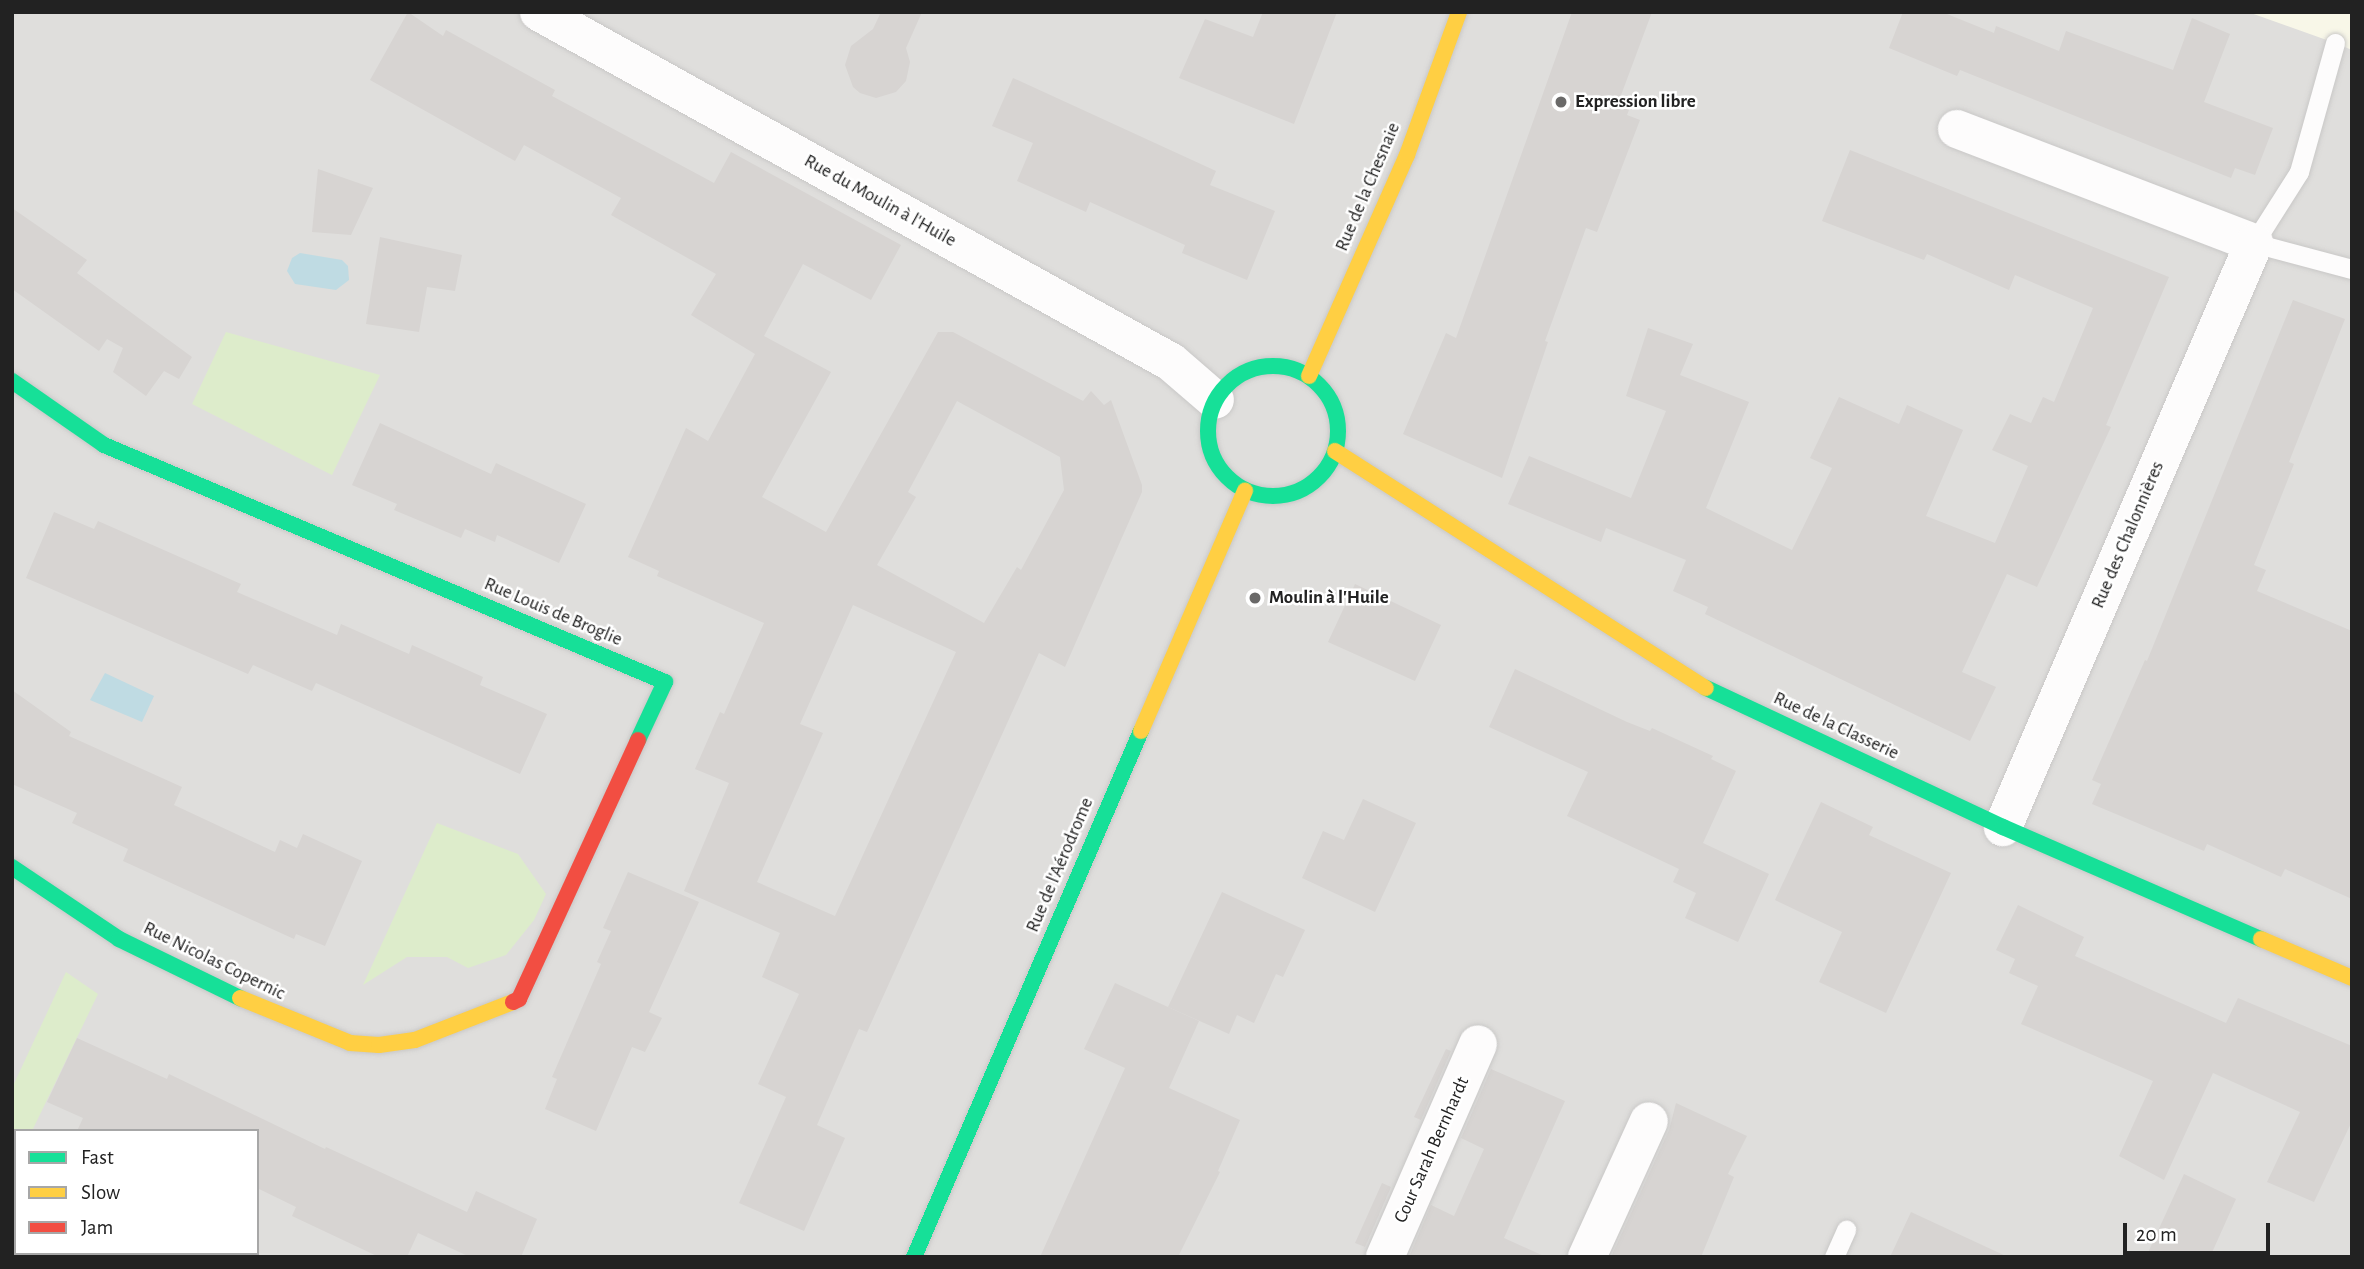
<!DOCTYPE html>
<html>
<head>
<meta charset="utf-8">
<style>
	body { margin:0 }
	#map { position:relative; width:2364px; height:1269px; overflow:hidden; background:#f0eeeb; font-family:"Alegreya Sans",sans-serif }
	div>[style] { position:absolute }
	.residential>* { inset:0; background:#dfdedc }
	.education>* { inset:0; background:#f8f7e8 }
	.grass>* { inset:0; background:#ddeccb }
	.water>* { inset:0; background:#bfdbe3 }
	.building>* { inset:0; background:#d7d4d2 }
	.roads { filter:drop-shadow(0 0 2px #c9c8c7) drop-shadow(0 0 2px #c9c8c7) }
	.lane>* { height:19px; margin:-9.5px; padding:0 9.5px; transform-origin:9.5px; border-radius:9.5px; background:#fdfcfc }
	.street>* { height:38px; margin:-19px; padding:0 19px; transform-origin:19px; border-radius:19px; background:#fdfcfc }
	.fast>* { height:16px; margin:-8px; padding:0 8px; transform-origin:8px; border-radius:8px; background:#16e098 }
	.fast>.ring { margin:-8px; padding:0; box-sizing:content-box; background:none; border:16px solid #16e098; border-radius:50% }
	.slow>* { height:16px; margin:-8px; padding:0 8px; transform-origin:8px; border-radius:8px; background:#ffcf43 }
	.jam>* { height:16px; margin:-8px; padding:0 8px; transform-origin:8px; border-radius:8px; background:#f24e42 }
	.dots>* { width:19px; height:19px; translate:-50% -50%; box-sizing:border-box; border:4px solid #fff; border-radius:50% }
	span { translate:-50% -50%; white-space:nowrap; text-align:center; line-height:1.15; -webkit-text-stroke:5px #fff; paint-order:stroke }
	.poi-label { font-size:19px; color:#222; font-weight:700 }
	.left { translate:0 -50%; text-align:left }
	.street-label { font-size:19px; color:#222 }
	.frame { position:absolute; inset:0; border:14px solid #222; pointer-events:none }
	.legend { position:absolute; left:14px; top:1129px; width:245px; height:126px; box-sizing:border-box; background:#fff; border:2px solid #a7a7a7; margin:0; padding:9px 12px; list-style:none; font-size:21px; color:#222 }
	.legend li { display:flex; align-items:center; gap:14px; height:35px }
	.legend b { width:35px; border:2px solid #a7a7a7 }
	.scale { position:absolute; left:2123px; top:1223px; width:147px; height:32px; box-sizing:border-box; border:4px solid #222; border-top:0; padding-left:9px; font-size:21px; line-height:24px; white-space:nowrap; color:#222; -webkit-text-stroke:5px #fff; paint-order:stroke }
</style>
</head>
<body>
<div id="map">
	<div class="residential">
		<div style="clip-path:polygon(evenodd,12px 12px,2352px 12px,2352px 1257px,12px 1257px,12px 12px,16px 1131px,257px 1131px,257px 1253px,16px 1253px,16px 1131px)"></div>
	</div>
	<div class="education">
		<div style="clip-path:polygon(2248px 12px,2352px 12px,2352px 50px,2335px 43px)"></div>
	</div>
	<div class="grass">
		<div style="clip-path:polygon(226px 332px,380px 375px,332px 475px,192px 404px)"></div>
		<div style="clip-path:polygon(437px 823px,518px 854px,546px 894px,534px 920px,506px 955px,468px 968px,447px 957px,407px 957px,363px 985px)"></div>
		<div style="clip-path:polygon(66px 972px,98px 994px,32px 1131px,16px 1131px,15px 1164px,12px 1162px,12px 1088px)"></div>
	</div>
	<div class="water">
		<div style="clip-path:polygon(300px 253px,342px 260px,348px 266px,349px 280px,336px 290px,295px 284px,287px 271px,292px 258px)"></div>
		<div style="clip-path:polygon(105px 673px,154px 696px,142px 722px,90px 700px)"></div>
	</div>
	<div class="building">
		<div style="clip-path:polygon(evenodd,408px 12px,443px 36px,446px 30px,555px 90px,552px 96px,714px 183px,731px 152px,901px 245px,871px 300px,803px 264px,764px 336px,831px 372px,762px 497px,826px 532px,938px 332px,953px 332px,1083px 401px,1091px 391px,1104px 405px,1111px 400px,1142px 485px,1142px 492px,1065px 667px,1039px 653px,867px 1032px,859px 1029px,817px 1125px,845px 1138px,804px 1231px,739px 1203px,786px 1097px,758px 1084px,799px 994px,762px 977px,780px 933px,684px 891px,729px 783px,695px 769px,720px 712px,724px 714px,764px 623px,657px 576px,659px 571px,628px 557px,686px 428px,708px 441px,755px 354px,691px 315px,716px 274px,611px 215px,621px 198px,524px 145px,515px 161px,370px 80px,408px 12px,957px 401px,1060px 457px,1064px 490px,1021px 570px,1017px 567px,984px 623px,877px 565px,916px 497px,908px 492px,957px 401px,408px 12px,853px 605px,956px 652px,835px 916px,757px 882px,823px 733px,800px 724px,853px 605px)"></div>
		<div style="clip-path:polygon(881px 12px,922px 12px,906px 48px,910px 62px,906px 81px,896px 92px,876px 98px,860px 93px,853px 87px,845px 65px,851px 46px,873px 29px)"></div>
		<div style="clip-path:polygon(1263px 12px,1337px 12px,1294px 124px,1179px 78px,1205px 19px,1253px 37px)"></div>
		<div style="clip-path:polygon(1572px 12px,1652px 12px,1620px 98px,1632px 102px,1627px 115px,1640px 120px,1597px 232px,1586px 228px,1545px 341px,1548px 342px,1502px 478px,1403px 434px,1446px 333px,1456px 338px)"></div>
		<div style="clip-path:polygon(1903px 12px,1942px 12px,1994px 33px,1996px 26px,2059px 51px,2066px 31px,2173px 70px,2192px 18px,2230px 34px,2204px 102px,2273px 128px,2255px 175px,2235px 168px,2231px 178px,1960px 70px,1957px 76px,1889px 48px)"></div>
		<div style="clip-path:polygon(1013px 78px,1216px 171px,1210px 185px,1275px 211px,1247px 280px,1182px 253px,1185px 245px,1090px 202px,1086px 212px,1017px 181px,1033px 143px,992px 126px)"></div>
		<div style="clip-path:polygon(1850px 150px,2169px 277px,2106px 425px,2111px 427px,2037px 587px,2007px 574px,1962px 672px,1996px 687px,1970px 741px,1705px 614px,1708px 607px,1673px 591px,1686px 560px,1606px 528px,1601px 542px,1508px 504px,1529px 456px,1631px 498px,1666px 411px,1626px 396px,1648px 328px,1693px 344px,1680px 375px,1749px 402px,1706px 508px,1792px 550px,1832px 468px,1810px 458px,1839px 397px,1899px 424px,1907px 405px,1963px 430px,1926px 516px,1995px 543px,2028px 466px,1992px 450px,2010px 414px,2031px 423px,2043px 397px,2054px 402px,2093px 308px,2015px 275px,2009px 290px,1927px 254px,1924px 260px,1822px 221px)"></div>
		<div style="clip-path:polygon(318px 169px,373px 188px,351px 235px,312px 232px)"></div>
		<div style="clip-path:polygon(12px 208px,87px 260px,77px 273px,192px 357px,179px 379px,164px 371px,146px 396px,113px 372px,123px 348px,107px 339px,99px 351px,12px 289px)"></div>
		<div style="clip-path:polygon(380px 237px,462px 255px,455px 291px,427px 287px,419px 332px,366px 324px)"></div>
		<div style="clip-path:polygon(2293px 300px,2345px 319px,2289px 462px,2294px 464px,2254px 565px,2266px 570px,2257px 591px,2352px 631px,2352px 899px,2285px 869px,2281px 877px,2207px 844px,2204px 851px,2092px 804px,2101px 784px,2092px 780px,2145px 660px,2147px 661px)"></div>
		<div style="clip-path:polygon(380px 423px,491px 474px,496px 463px,586px 504px,559px 563px,497px 535px,495px 542px,465px 529px,461px 538px,394px 510px,397px 504px,352px 485px)"></div>
		<div style="clip-path:polygon(54px 512px,94px 529px,98px 521px,241px 584px,237px 592px,337px 635px,341px 624px,409px 654px,412px 645px,483px 677px,480px 685px,547px 714px,520px 774px,316px 683px,312px 691px,253px 665px,248px 674px,26px 578px)"></div>
		<div style="clip-path:polygon(1355px 584px,1441px 625px,1415px 681px,1328px 642px)"></div>
		<div style="clip-path:polygon(1515px 669px,1627px 722px,1650px 731px,1652px 728px,1713px 756px,1711px 759px,1736px 771px,1703px 843px,1769px 874px,1738px 942px,1685px 918px,1696px 893px,1673px 882px,1679px 869px,1567px 816px,1588px 772px,1489px 727px)"></div>
		<div style="clip-path:polygon(12px 690px,71px 732px,69px 736px,182px 787px,174px 805px,275px 852px,280px 840px,297px 848px,303px 834px,362px 861px,325px 946px,296px 934px,294px 939px,123px 861px,128px 849px,72px 823px,77px 813px,12px 784px)"></div>
		<div style="clip-path:polygon(1363px 799px,1416px 823px,1375px 912px,1302px 878px,1323px 831px,1344px 840px)"></div>
		<div style="clip-path:polygon(1821px 802px,1873px 827px,1869px 835px,1951px 873px,1886px 1013px,1819px 982px,1842px 932px,1775px 900px)"></div>
		<div style="clip-path:polygon(628px 872px,699px 902px,649px 1012px,662px 1018px,645px 1052px,632px 1047px,596px 1131px,545px 1109px,557px 1079px,552px 1077px,601px 964px,597px 962px,611px 931px,603px 928px)"></div>
		<div style="clip-path:polygon(1222px 892px,1305px 930px,1283px 977px,1276px 974px,1254px 1023px,1237px 1015px,1229px 1034px,1168px 1007px)"></div>
		<div style="clip-path:polygon(2018px 905px,2084px 937px,2075px 956px,2226px 1023px,2238px 998px,2352px 1046px,2352px 1121px,2314px 1202px,2267px 1182px,2300px 1112px,2213px 1073px,2164px 1180px,2119px 1156px,2153px 1081px,2021px 1024px,2038px 986px,2009px 973px,2015px 959px,1996px 950px)"></div>
		<div style="clip-path:polygon(1115px 983px,1199px 1021px,1169px 1088px,1240px 1120px,1218px 1171px,1220px 1172px,1178px 1257px,1040px 1257px,1125px 1068px,1084px 1049px)"></div>
		<div style="clip-path:polygon(77px 1038px,167px 1079px,169px 1074px,325px 1149px,326px 1147px,467px 1212px,476px 1191px,537px 1219px,521px 1257px,470px 1257px,418px 1233px,407px 1257px,379px 1257px,292px 1216px,296px 1207px,257px 1188px,257px 1131px,77px 1131px,83px 1118px,47px 1102px)"></div>
		<div style="clip-path:polygon(1446px 1049px,1451px 1051px,1421px 1120px,1414px 1117px)"></div>
		<div style="clip-path:polygon(1491px 1069px,1565px 1101px,1504px 1238px,1546px 1257px,1409px 1257px,1431px 1205px,1454px 1216px,1484px 1149px,1461px 1138px)"></div>
		<div style="clip-path:polygon(1676px 1103px,1747px 1136px,1728px 1174px,1734px 1177px,1701px 1257px,1611px 1257px,1669px 1130px)"></div>
		<div style="clip-path:polygon(2184px 1174px,2236px 1199px,2210px 1257px,2146px 1257px)"></div>
		<div style="clip-path:polygon(1382px 1183px,1391px 1187px,1365px 1247px,1355px 1243px)"></div>
		<div style="clip-path:polygon(1911px 1212px,2008px 1257px,1890px 1257px)"></div>
	</div>
	<div class="roads">
		<div class="lane">
			<div style="left:2335px;top:43px;width:134px;rotate:105.6deg"></div>
			<div style="left:2299px;top:172px;width:84px;rotate:122.4deg"></div>
			<div style="left:2254px;top:243px;width:101px;rotate:14.9deg"></div>
			<div style="left:1834px;top:1257px;width:30px;rotate:-66deg"></div>
		</div>
		<div class="street">
			<div style="left:539px;top:12px;width:722px;rotate:28.98deg"></div>
			<div style="left:1171px;top:362px;width:58px;rotate:40.8deg"></div>
			<div style="left:1957px;top:129px;width:318px;rotate:21deg"></div>
			<div style="left:2254px;top:243px;width:636px;rotate:113.26deg"></div>
			<div style="left:1385px;top:1257px;width:232px;rotate:-66.4deg"></div>
			<div style="left:1587px;top:1257px;width:149px;rotate:-65.5deg"></div>
		</div>
		<div class="fast">
			<div class="ring" style="left:1208px;top:366px;width:114px;height:114px"></div>
			<div style="left:12px;top:381px;width:112px;rotate:34.8deg"></div>
			<div style="left:104px;top:445px;width:609px;rotate:22.9deg"></div>
			<div style="left:665px;top:682px;width:64px;rotate:115deg"></div>
			<div style="left:1706px;top:688px;width:328px;rotate:25.1deg"></div>
			<div style="left:2003px;top:827px;width:281px;rotate:23.5deg"></div>
			<div style="left:12px;top:867px;width:129px;rotate:33.9deg"></div>
			<div style="left:119px;top:939px;width:135px;rotate:26deg"></div>
			<div style="left:914px;top:1257px;width:573px;rotate:-66.66deg"></div>
		</div>
		<div class="slow">
			<div style="left:1309px;top:376px;width:242px;rotate:-66.1deg"></div>
			<div style="left:1407px;top:155px;width:152px;rotate:-70deg"></div>
			<div style="left:1335px;top:451px;width:440px;rotate:32.6deg"></div>
			<div style="left:1141px;top:731px;width:262px;rotate:-66.6deg"></div>
			<div style="left:2261px;top:939px;width:99px;rotate:23.2deg"></div>
			<div style="left:240px;top:998px;width:119px;rotate:22.2deg"></div>
			<div style="left:350px;top:1043px;width:29px;rotate:4deg"></div>
			<div style="left:379px;top:1045px;width:36px;rotate:-8deg"></div>
			<div style="left:415px;top:1040px;width:105px;rotate:-21.2deg"></div>
		</div>
		<div class="jam">
			<div style="left:513px;top:1002px;width:7px;rotate:-27deg"></div>
			<div style="left:519px;top:999px;width:285px;rotate:-65.3deg"></div>
		</div>
	</div>
	<div class="dots">
		<div style="left:1561px;top:102px;background:#6a6968"></div>
		<div style="left:1255px;top:598px;background:#6a6968"></div>
	</div>
	<div class="poi-label">
		<span class="left" style="left:1575px;top:102px">Expression libre</span>
		<span class="left" style="left:1269px;top:598px">Moulin à l'Huile</span>
	</div>
	<div class="street-label">
		<span style="left:1368px;top:187px;rotate:-67deg">Rue de la Chesnaie</span>
		<span style="left:880px;top:201px;rotate:29deg">Rue du Moulin à l'Huile</span>
		<span style="left:2128px;top:535px;rotate:-67deg">Rue des Chalonnières</span>
		<span style="left:553px;top:612px;rotate:23deg">Rue Louis de Broglie</span>
		<span style="left:1836px;top:726px;rotate:25deg">Rue de la Classerie</span>
		<span style="left:1060px;top:865px;rotate:-67deg">Rue de l'Aérodrome</span>
		<span style="left:214px;top:961px;rotate:26deg">Rue Nicolas Copernic</span>
		<span style="left:1432px;top:1150px;rotate:-66deg">Cour Sarah Bernhardt</span>
	</div>
	<div class="frame"></div>
	<ul class="legend">
	<li><b style="height:9px;background:#16e098"></b>Fast</li>
	<li><b style="height:9px;background:#ffcf43"></b>Slow</li>
	<li><b style="height:9px;background:#f24e42"></b>Jam</li>
	</ul>
	<div class="scale">20 m</div>
</div>
</body>
</html>
